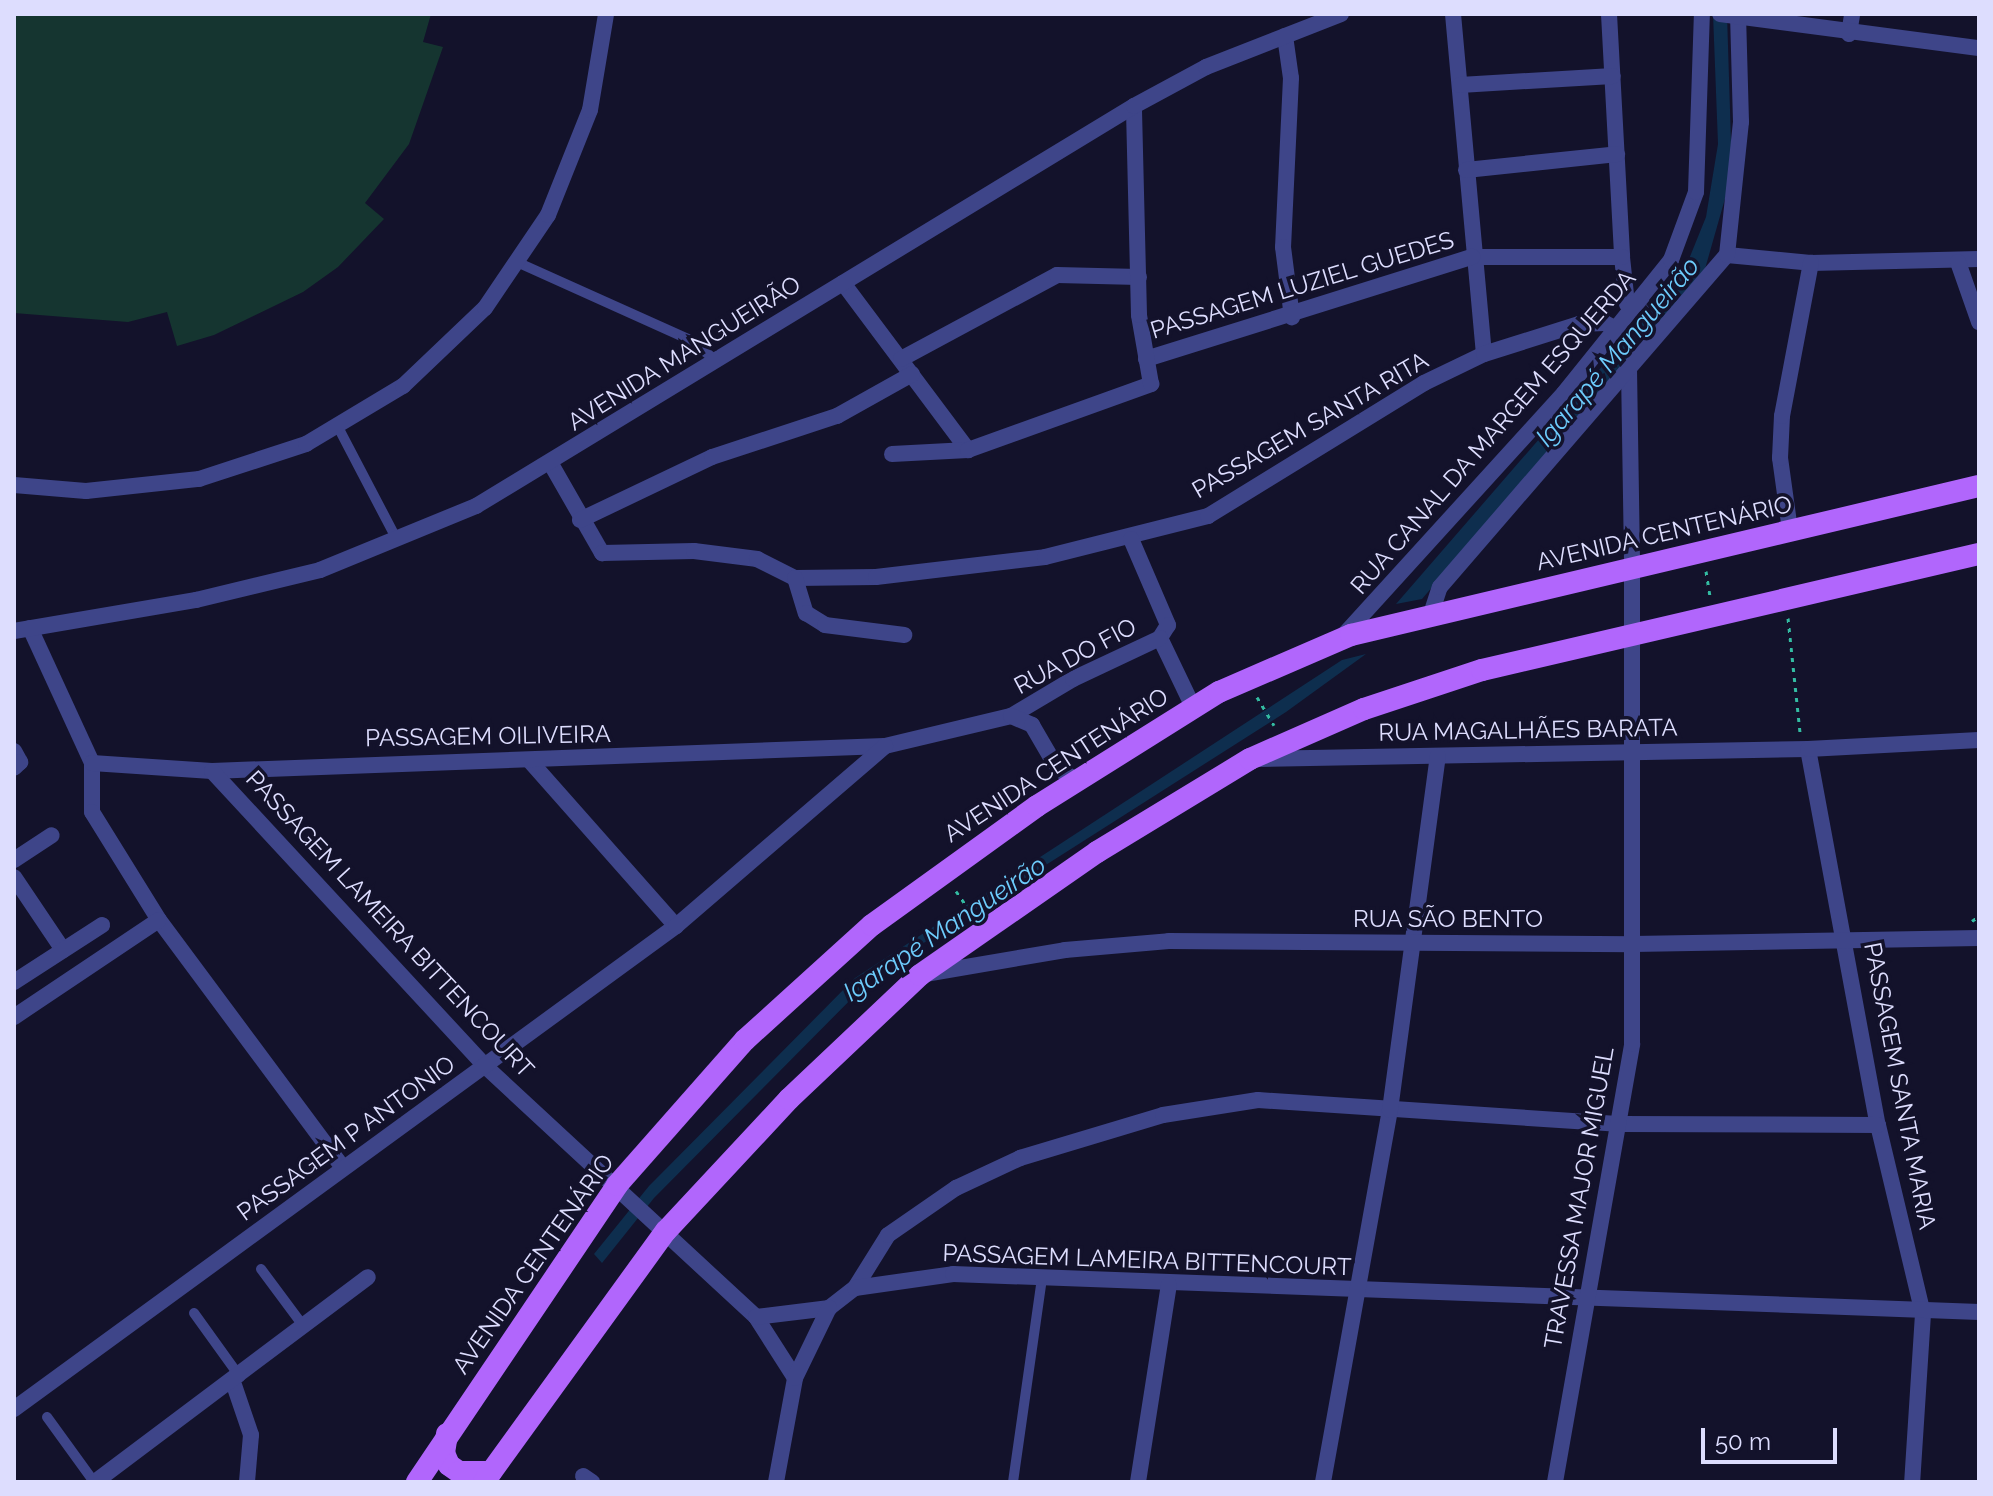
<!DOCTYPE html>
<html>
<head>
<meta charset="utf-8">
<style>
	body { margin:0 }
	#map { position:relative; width:1993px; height:1496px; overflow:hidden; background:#13122b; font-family:Raleway,sans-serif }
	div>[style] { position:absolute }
	.green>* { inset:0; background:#153530 }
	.water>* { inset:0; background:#0e2e4e }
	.path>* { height:3px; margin-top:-1.5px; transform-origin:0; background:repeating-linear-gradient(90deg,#33bca2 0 4px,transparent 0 10px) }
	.service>* { height:10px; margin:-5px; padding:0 5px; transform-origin:5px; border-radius:5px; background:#3e4589 }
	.minor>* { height:16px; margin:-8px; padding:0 8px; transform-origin:8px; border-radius:8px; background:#3e4589 }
	.tertiary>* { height:16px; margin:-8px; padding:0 8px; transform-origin:8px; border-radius:8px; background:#3e4589 }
	.primary>* { height:22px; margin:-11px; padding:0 11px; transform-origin:11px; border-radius:11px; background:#b166fc }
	span { translate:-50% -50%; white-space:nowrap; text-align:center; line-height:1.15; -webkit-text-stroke:7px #13122b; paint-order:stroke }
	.street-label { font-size:24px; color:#ddddfe }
	.water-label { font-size:26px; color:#6dccfc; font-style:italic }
	.frame { position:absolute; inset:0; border:16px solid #ddddfe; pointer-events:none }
	.scale { position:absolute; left:1701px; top:1428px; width:136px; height:36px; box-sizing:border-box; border:4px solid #ddddfe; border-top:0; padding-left:10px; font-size:24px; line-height:28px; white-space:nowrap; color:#ddddfe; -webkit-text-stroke:6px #13122b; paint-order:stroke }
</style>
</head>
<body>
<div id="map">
	<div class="green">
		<div style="clip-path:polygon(14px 14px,431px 14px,423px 42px,443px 47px,409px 144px,365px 203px,384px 219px,338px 267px,303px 292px,214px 335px,177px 346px,167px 312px,128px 322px,14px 313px)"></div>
	</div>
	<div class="water">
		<div style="clip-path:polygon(1713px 14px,1727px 14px,1732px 174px,1705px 269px,1422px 599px,1396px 604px,1664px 295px,1689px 259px,1706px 217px,1718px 144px)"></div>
		<div style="clip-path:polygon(1366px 654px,1286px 712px,878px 972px,654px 1198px,602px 1263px,594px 1254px,649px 1186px,855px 978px,1342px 660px)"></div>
	</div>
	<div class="path">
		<div style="left:1706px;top:571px;width:24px;rotate:81deg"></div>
		<div style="left:1788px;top:618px;width:116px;rotate:84deg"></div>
		<div style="left:1257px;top:697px;width:33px;rotate:59deg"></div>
		<div style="left:956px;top:891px;width:28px;rotate:55deg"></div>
		<div style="left:1972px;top:921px;width:9px;rotate:-36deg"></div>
	</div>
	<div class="service">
		<div style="left:519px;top:263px;width:185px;rotate:24.2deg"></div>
		<div style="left:688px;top:339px;width:36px;rotate:37deg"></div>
		<div style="left:338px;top:427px;width:127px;rotate:62.4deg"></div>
		<div style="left:261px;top:1269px;width:72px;rotate:53.4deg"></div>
		<div style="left:194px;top:1313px;width:79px;rotate:54.3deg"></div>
		<div style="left:47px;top:1417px;width:80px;rotate:54.1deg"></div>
		<div style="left:1013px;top:1482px;width:205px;rotate:-81.9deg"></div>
	</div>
	<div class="minor">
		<div style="left:1453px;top:14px;width:341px;rotate:84.8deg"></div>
		<div style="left:1609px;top:14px;width:243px;rotate:86.9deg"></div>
		<div style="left:1622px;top:257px;width:47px;rotate:83.9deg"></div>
		<div style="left:1627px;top:304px;width:15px;rotate:-4deg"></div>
		<div style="left:1849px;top:34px;width:20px;rotate:-81deg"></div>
		<div style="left:1285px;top:36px;width:42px;rotate:81.9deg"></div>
		<div style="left:1291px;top:78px;width:169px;rotate:92.7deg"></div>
		<div style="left:1283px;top:247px;width:71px;rotate:82.7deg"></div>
		<div style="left:1460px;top:85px;width:153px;rotate:-3.4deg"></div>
		<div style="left:1466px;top:170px;width:152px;rotate:-6deg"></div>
		<div style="left:1727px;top:255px;width:84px;rotate:5.4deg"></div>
		<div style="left:1811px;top:263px;width:168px;rotate:-1.4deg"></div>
		<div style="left:1472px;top:257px;width:150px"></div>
		<div style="left:1958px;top:262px;width:64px;rotate:70.7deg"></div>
		<div style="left:843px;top:283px;width:209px;rotate:53.2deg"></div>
		<div style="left:901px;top:359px;width:177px;rotate:-28.3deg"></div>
		<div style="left:1057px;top:275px;width:82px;rotate:1.4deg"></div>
		<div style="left:1146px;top:359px;width:342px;rotate:-17.4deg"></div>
		<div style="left:1629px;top:369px;width:199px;rotate:89.1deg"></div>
		<div style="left:892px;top:454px;width:76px;rotate:-3deg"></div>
		<div style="left:968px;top:450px;width:195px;rotate:-19.8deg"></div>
		<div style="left:1151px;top:384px;width:70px;rotate:-99.9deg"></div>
		<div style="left:1139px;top:315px;width:209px;rotate:-91.4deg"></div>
		<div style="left:551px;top:464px;width:103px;rotate:60.2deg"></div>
		<div style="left:602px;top:553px;width:92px;rotate:-1.2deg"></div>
		<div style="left:694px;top:551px;width:64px;rotate:7.2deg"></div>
		<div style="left:757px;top:559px;width:42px;rotate:26.6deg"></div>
		<div style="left:795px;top:578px;width:81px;rotate:-0.7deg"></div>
		<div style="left:876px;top:577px;width:170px;rotate:-6.7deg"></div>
		<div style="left:1045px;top:557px;width:168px;rotate:-14.1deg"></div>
		<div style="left:1208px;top:516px;width:254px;rotate:-31.6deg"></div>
		<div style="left:1424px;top:383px;width:67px;rotate:-25.8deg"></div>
		<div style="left:1484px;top:354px;width:100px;rotate:-17.5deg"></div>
		<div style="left:1579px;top:324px;width:26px;rotate:-2deg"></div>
		<div style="left:1605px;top:323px;width:15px;rotate:28deg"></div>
		<div style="left:580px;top:520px;width:146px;rotate:-25.5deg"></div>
		<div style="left:712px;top:457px;width:132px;rotate:-18.2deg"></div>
		<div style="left:837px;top:416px;width:86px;rotate:-29.2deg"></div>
		<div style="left:1790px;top:530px;width:73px;rotate:-97.9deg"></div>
		<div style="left:1780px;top:458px;width:42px;rotate:-87.3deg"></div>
		<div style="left:1782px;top:416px;width:156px;rotate:-79.3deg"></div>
		<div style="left:1131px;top:539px;width:94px;rotate:66.7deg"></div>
		<div style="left:1168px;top:625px;width:15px;rotate:122deg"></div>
		<div style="left:1160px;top:638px;width:76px;rotate:64.4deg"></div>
		<div style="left:795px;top:578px;width:37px;rotate:73deg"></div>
		<div style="left:806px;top:613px;width:22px;rotate:32deg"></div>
		<div style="left:825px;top:625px;width:80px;rotate:7.2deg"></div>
		<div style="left:1431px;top:614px;width:28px;rotate:-72deg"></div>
		<div style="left:1440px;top:587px;width:439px;rotate:-49.2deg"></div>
		<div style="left:1727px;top:255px;width:134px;rotate:-84deg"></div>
		<div style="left:1741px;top:122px;width:108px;rotate:-91.6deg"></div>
		<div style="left:30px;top:628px;width:149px;rotate:65.3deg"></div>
		<div style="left:92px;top:763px;width:49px;rotate:90deg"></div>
		<div style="left:92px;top:812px;width:127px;rotate:58.2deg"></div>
		<div style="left:159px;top:920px;width:307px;rotate:53.4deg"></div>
		<div style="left:1343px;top:636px;width:328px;rotate:-47.7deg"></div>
		<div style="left:1564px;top:393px;width:171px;rotate:-51.2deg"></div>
		<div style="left:1671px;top:260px;width:72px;rotate:-69.8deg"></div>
		<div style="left:1696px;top:192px;width:178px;rotate:-88.1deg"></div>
		<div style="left:1011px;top:716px;width:72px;rotate:-30.8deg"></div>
		<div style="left:1073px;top:679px;width:96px;rotate:-25.2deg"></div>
		<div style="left:1808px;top:749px;width:382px;rotate:79.5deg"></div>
		<div style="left:1878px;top:1125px;width:194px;rotate:76.6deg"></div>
		<div style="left:1923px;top:1314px;width:168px;rotate:93.7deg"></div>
		<div style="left:14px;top:751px;width:13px;rotate:61deg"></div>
		<div style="left:20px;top:762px;width:8px;rotate:135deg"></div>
		<div style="left:1257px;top:759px;width:551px;rotate:-1.04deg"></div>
		<div style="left:1808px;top:749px;width:171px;rotate:-3deg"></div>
		<div style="left:529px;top:760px;width:222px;rotate:48.5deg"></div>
		<div style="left:92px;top:763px;width:120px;rotate:3.8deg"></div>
		<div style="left:212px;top:771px;width:673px;rotate:-2.13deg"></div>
		<div style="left:885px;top:746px;width:130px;rotate:-13.4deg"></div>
		<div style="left:1011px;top:716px;width:23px;rotate:23deg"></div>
		<div style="left:1032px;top:725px;width:50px;rotate:59.8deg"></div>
		<div style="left:1057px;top:768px;width:24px;rotate:33deg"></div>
		<div style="left:212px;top:771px;width:402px;rotate:47.2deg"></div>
		<div style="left:485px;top:1066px;width:369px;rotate:42.8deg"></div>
		<div style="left:756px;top:1317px;width:72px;rotate:57.4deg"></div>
		<div style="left:14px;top:860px;width:45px;rotate:-33.3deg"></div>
		<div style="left:14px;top:877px;width:88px;rotate:56.1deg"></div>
		<div style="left:14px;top:982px;width:105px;rotate:-32.9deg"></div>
		<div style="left:14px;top:1017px;width:174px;rotate:-33.8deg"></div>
		<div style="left:855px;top:1288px;width:62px;rotate:-58.1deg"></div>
		<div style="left:888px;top:1235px;width:83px;rotate:-34.7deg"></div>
		<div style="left:956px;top:1188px;width:71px;rotate:-25.1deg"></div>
		<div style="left:1020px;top:1158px;width:149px;rotate:-16.7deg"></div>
		<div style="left:1163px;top:1115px;width:96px;rotate:-9deg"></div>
		<div style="left:1258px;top:1100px;width:364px;rotate:3.8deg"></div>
		<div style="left:1621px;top:1124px;width:257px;rotate:0.2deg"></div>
		<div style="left:756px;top:1317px;width:74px;rotate:-7deg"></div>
		<div style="left:829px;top:1308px;width:33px;rotate:-38deg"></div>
		<div style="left:855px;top:1288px;width:99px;rotate:-8.1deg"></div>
		<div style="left:953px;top:1274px;width:1027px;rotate:2.12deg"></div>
		<div style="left:233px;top:1382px;width:56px;rotate:71.2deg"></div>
		<div style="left:251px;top:1435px;width:47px;rotate:94.9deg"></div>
		<div style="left:14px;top:1409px;width:819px;rotate:-36.11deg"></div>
		<div style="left:676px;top:926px;width:276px;rotate:-40.7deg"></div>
		<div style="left:583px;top:1476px;width:11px;rotate:34deg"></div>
		<div style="left:95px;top:1482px;width:341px;rotate:-36.9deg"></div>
		<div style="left:776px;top:1482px;width:106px;rotate:-79.6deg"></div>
		<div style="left:795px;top:1378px;width:78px;rotate:-64.1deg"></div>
		<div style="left:1138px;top:1482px;width:200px;rotate:-81.1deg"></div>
		<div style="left:1323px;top:1482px;width:378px;rotate:-79.8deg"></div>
		<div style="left:1390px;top:1110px;width:357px;rotate:-82.3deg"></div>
	</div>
	<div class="tertiary">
		<div style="left:1720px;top:14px;width:261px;rotate:7.5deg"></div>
		<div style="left:14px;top:485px;width:72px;rotate:4.8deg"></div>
		<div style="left:86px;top:491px;width:114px;rotate:-6.1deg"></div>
		<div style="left:199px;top:479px;width:113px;rotate:-18.1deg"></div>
		<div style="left:306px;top:444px;width:113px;rotate:-30.9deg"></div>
		<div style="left:403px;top:386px;width:113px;rotate:-43.6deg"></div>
		<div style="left:485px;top:308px;width:112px;rotate:-55.9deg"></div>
		<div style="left:548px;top:215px;width:113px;rotate:-68.2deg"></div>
		<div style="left:590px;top:110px;width:97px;rotate:-80.5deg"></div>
		<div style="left:14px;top:631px;width:185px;rotate:-9.7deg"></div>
		<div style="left:196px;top:600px;width:128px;rotate:-13.6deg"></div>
		<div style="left:320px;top:570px;width:169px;rotate:-22.3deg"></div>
		<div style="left:476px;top:506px;width:770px;rotate:-31.3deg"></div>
		<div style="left:1134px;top:106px;width:82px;rotate:-28.4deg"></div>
		<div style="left:1206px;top:67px;width:145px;rotate:-21.4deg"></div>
		<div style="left:925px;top:974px;width:142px;rotate:-9.7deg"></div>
		<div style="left:1065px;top:950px;width:104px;rotate:-4.9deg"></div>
		<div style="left:1169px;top:941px;width:464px;rotate:0.4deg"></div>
		<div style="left:1633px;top:944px;width:346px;rotate:-1deg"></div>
		<div style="left:1555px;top:1482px;width:445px;rotate:-80deg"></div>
		<div style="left:1632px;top:1044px;width:476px;rotate:-90deg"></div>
	</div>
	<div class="primary">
		<div style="left:447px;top:1434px;width:19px;rotate:99deg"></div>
		<div style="left:444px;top:1453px;width:13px;rotate:67deg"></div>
		<div style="left:449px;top:1465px;width:12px;rotate:35deg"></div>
		<div style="left:459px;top:1472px;width:32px"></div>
		<div style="left:417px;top:1482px;width:358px;rotate:-56deg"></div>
		<div style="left:617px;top:1185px;width:193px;rotate:-48.6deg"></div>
		<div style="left:745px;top:1040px;width:171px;rotate:-42.2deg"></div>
		<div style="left:872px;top:925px;width:203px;rotate:-35.8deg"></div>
		<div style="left:1037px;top:806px;width:215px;rotate:-32.1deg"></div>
		<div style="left:1219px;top:692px;width:144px;rotate:-23.4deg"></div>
		<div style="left:1351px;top:635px;width:645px;rotate:-13.35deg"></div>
		<div style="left:484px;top:1482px;width:310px;rotate:-54.1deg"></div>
		<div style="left:666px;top:1231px;width:180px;rotate:-47deg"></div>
		<div style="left:789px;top:1099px;width:180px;rotate:-43.4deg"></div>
		<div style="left:920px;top:975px;width:216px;rotate:-34.8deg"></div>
		<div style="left:1097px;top:852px;width:179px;rotate:-31.3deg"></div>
		<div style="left:1250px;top:759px;width:124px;rotate:-23.7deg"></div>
		<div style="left:1364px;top:709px;width:124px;rotate:-18.3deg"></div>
		<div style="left:1482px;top:670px;width:510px;rotate:-13.14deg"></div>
	</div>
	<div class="street-label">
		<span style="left:1302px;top:285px;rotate:-17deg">PASSAGEM LUZIEL GUEDES</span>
		<span style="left:684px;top:353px;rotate:-32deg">AVENIDA MANGUEIRÃO</span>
		<span style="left:1310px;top:425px;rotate:-30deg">PASSAGEM SANTA RITA</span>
		<span style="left:1493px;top:432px;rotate:-49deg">RUA CANAL DA MARGEM ESQUERDA</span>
		<span style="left:1664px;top:533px;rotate:-13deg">AVENIDA CENTENÁRIO</span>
		<span style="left:1075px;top:656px;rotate:-28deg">RUA DO FIO</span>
		<span style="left:1528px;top:730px;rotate:-1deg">RUA MAGALHÃES BARATA</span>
		<span style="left:488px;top:736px;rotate:-1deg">PASSAGEM OILIVEIRA</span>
		<span style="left:1056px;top:765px;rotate:-33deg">AVENIDA CENTENÁRIO</span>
		<span style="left:1448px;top:919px">RUA SÃO BENTO</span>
		<span style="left:390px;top:924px;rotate:47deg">PASSAGEM LAMEIRA BITTENCOURT</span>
		<span style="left:1900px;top:1086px;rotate:79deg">PASSAGEM SANTA MARIA</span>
		<span style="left:346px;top:1138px;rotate:-36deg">PASSAGEM P ANTONIO</span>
		<span style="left:1579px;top:1198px;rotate:-80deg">TRAVESSA MAJOR MIGUEL</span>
		<span style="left:1147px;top:1260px;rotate:2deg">PASSAGEM LAMEIRA BITTENCOURT</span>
		<span style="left:533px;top:1264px;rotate:-55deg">AVENIDA CENTENÁRIO</span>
	</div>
	<div class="water-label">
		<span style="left:1618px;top:352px;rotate:-50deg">Igarapé Mangueirão</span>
		<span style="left:945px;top:929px;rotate:-34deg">Igarapé Mangueirão</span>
	</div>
	<div class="frame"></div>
	<div class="scale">50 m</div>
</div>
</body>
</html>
